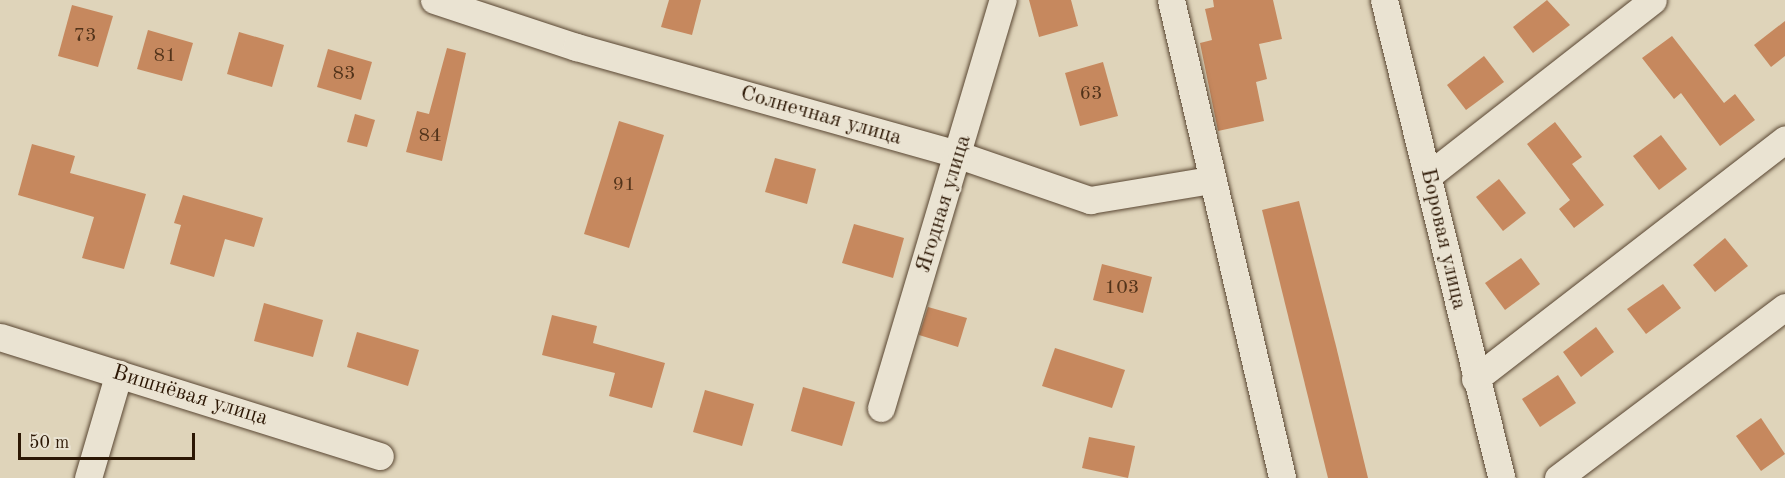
<!DOCTYPE html>
<html>
<head>
<meta charset="utf-8">
<style>
	body { margin:0 }
	#map { position:relative; width:1785px; height:478px; overflow:hidden; background:#dfd4ba; font-family:"Old Standard TT",serif }
	div>[style] { position:absolute }
	.building>* { inset:0; background:#c6885e }
	.roads { filter:drop-shadow(0 0 2px #594632) drop-shadow(0 0 2px #594632) }
	.minor>* { height:27px; margin:-13.5px; padding:0 13.5px; transform-origin:13.5px; border-radius:13.5px; background:#eae3d2 }
	span { translate:-50% -50%; white-space:nowrap; text-align:center; line-height:1.15; -webkit-text-stroke:4.5px #eae3d2; paint-order:stroke }
	.number-label { font-size:20px; color:#52331a }
	.number-label span { -webkit-text-stroke-width:0 }
	.street-label { font-size:22px; color:#2c1704 }
	.scale { position:absolute; left:18px; top:433px; width:177px; height:27px; box-sizing:border-box; border:3px solid #2c1704; border-top:0; padding-left:8px; font-size:18px; line-height:21px; white-space:nowrap; color:#2c1704; -webkit-text-stroke:4px #eae3d2; paint-order:stroke }
</style>
</head>
<body>
<div id="map">
	<div class="building">
		<div style="clip-path:polygon(669px 0,701px 0,692px 35px,661px 27px)"></div>
		<div style="clip-path:polygon(1029px 0,1071px 0,1078px 26px,1039px 37px)"></div>
		<div style="clip-path:polygon(1213px 0,1273px 0,1282px 39px,1259px 44px,1267px 79px,1256px 82px,1264px 121px,1218px 131px,1200px 43px,1212px 40px,1205px 9px,1214px 7px)"></div>
		<div style="clip-path:polygon(1547px 0,1570px 25px,1533px 53px,1513px 27px)"></div>
		<div style="clip-path:polygon(72px 5px,113px 16px,98px 67px,58px 56px)"></div>
		<div style="clip-path:polygon(1785px 21px,1785px 56px,1771px 67px,1754px 45px)"></div>
		<div style="clip-path:polygon(148px 30px,193px 43px,182px 81px,137px 69px)"></div>
		<div style="clip-path:polygon(239px 32px,284px 45px,272px 87px,227px 74px)"></div>
		<div style="clip-path:polygon(1672px 36px,1724px 103px,1735px 94px,1755px 120px,1720px 146px,1681px 93px,1674px 99px,1642px 58px)"></div>
		<div style="clip-path:polygon(447px 48px,466px 53px,442px 161px,406px 152px,417px 111px,429px 114px)"></div>
		<div style="clip-path:polygon(328px 49px,372px 62px,361px 100px,317px 87px)"></div>
		<div style="clip-path:polygon(1484px 56px,1504px 82px,1466px 110px,1447px 85px)"></div>
		<div style="clip-path:polygon(1103px 62px,1118px 116px,1080px 126px,1065px 73px)"></div>
		<div style="clip-path:polygon(355px 114px,375px 120px,367px 147px,347px 142px)"></div>
		<div style="clip-path:polygon(619px 121px,664px 135px,629px 248px,584px 234px)"></div>
		<div style="clip-path:polygon(1555px 122px,1582px 157px,1572px 164px,1604px 205px,1574px 228px,1559px 209px,1570px 200px,1527px 144px)"></div>
		<div style="clip-path:polygon(1661px 135px,1687px 169px,1659px 190px,1633px 156px)"></div>
		<div style="clip-path:polygon(32px 144px,75px 156px,70px 173px,146px 194px,124px 269px,82px 258px,94px 217px,18px 195px)"></div>
		<div style="clip-path:polygon(775px 158px,816px 169px,807px 204px,765px 192px)"></div>
		<div style="clip-path:polygon(1499px 179px,1526px 213px,1503px 231px,1476px 197px)"></div>
		<div style="clip-path:polygon(183px 195px,263px 218px,254px 247px,225px 239px,214px 277px,170px 264px,181px 225px,174px 223px)"></div>
		<div style="clip-path:polygon(1299px 201px,1336px 346px,1368px 478px,1328px 478px,1262px 210px)"></div>
		<div style="clip-path:polygon(854px 224px,904px 238px,893px 278px,842px 263px)"></div>
		<div style="clip-path:polygon(1725px 238px,1748px 266px,1715px 292px,1693px 265px)"></div>
		<div style="clip-path:polygon(1521px 258px,1540px 284px,1505px 310px,1485px 283px)"></div>
		<div style="clip-path:polygon(1102px 264px,1152px 277px,1143px 313px,1093px 300px)"></div>
		<div style="clip-path:polygon(1663px 284px,1681px 308px,1646px 334px,1627px 309px)"></div>
		<div style="clip-path:polygon(264px 303px,323px 320px,313px 357px,254px 341px)"></div>
		<div style="clip-path:polygon(928px 307px,967px 318px,958px 347px,919px 335px)"></div>
		<div style="clip-path:polygon(552px 315px,597px 326px,593px 343px,665px 363px,652px 408px,609px 396px,615px 373px,542px 355px)"></div>
		<div style="clip-path:polygon(1596px 327px,1614px 352px,1581px 377px,1563px 352px)"></div>
		<div style="clip-path:polygon(357px 332px,419px 350px,408px 386px,347px 367px)"></div>
		<div style="clip-path:polygon(1055px 348px,1125px 370px,1112px 408px,1042px 386px)"></div>
		<div style="clip-path:polygon(1558px 375px,1576px 403px,1540px 427px,1522px 399px)"></div>
		<div style="clip-path:polygon(803px 387px,855px 402px,842px 446px,791px 431px)"></div>
		<div style="clip-path:polygon(705px 390px,754px 404px,742px 446px,693px 432px)"></div>
		<div style="clip-path:polygon(1761px 418px,1785px 454px,1761px 471px,1736px 436px)"></div>
		<div style="clip-path:polygon(1089px 437px,1135px 446px,1128px 478px,1082px 468px)"></div>
	</div>
	<div class="roads">
		<div class="minor">
			<div style="left:434px;top:0;width:150px;rotate:18.3deg"></div>
			<div style="left:576px;top:47px;width:398px;rotate:15.7deg"></div>
			<div style="left:959px;top:155px;width:139px;rotate:19deg"></div>
			<div style="left:1090px;top:200px;width:123px;rotate:-9.4deg"></div>
			<div style="left:1171px;top:0;width:491px;rotate:76.9deg"></div>
			<div style="left:1384px;top:0;width:492px;rotate:76.2deg"></div>
			<div style="left:1429px;top:175px;width:284px;rotate:-38deg"></div>
			<div style="left:0;top:337px;width:398px;rotate:17.4deg"></div>
			<div style="left:1475px;top:379px;width:392px;rotate:-37.7deg"></div>
			<div style="left:881px;top:408px;width:426px;rotate:-73.4deg"></div>
			<div style="left:88px;top:478px;width:109px;rotate:-73.6deg"></div>
			<div style="left:1558px;top:478px;width:284px;rotate:-37deg"></div>
		</div>
	</div>
	<div class="number-label">
		<span style="left:85px;top:36px">73</span>
		<span style="left:165px;top:56px">81</span>
		<span style="left:344px;top:74px">83</span>
		<span style="left:1091px;top:94px">63</span>
		<span style="left:430px;top:136px">84</span>
		<span style="left:624px;top:185px">91</span>
		<span style="left:1122px;top:288px">103</span>
	</div>
	<div class="street-label">
		<span style="left:821px;top:116px;rotate:16deg">Солнечная улица</span>
		<span style="left:944px;top:204px;rotate:-73deg">Ягодная улица</span>
		<span style="left:1443px;top:239px;rotate:77deg">Боровая улица</span>
		<span style="left:190px;top:396px;rotate:17deg">Вишнёвая улица</span>
	</div>
	<div class="scale">50 m</div>
</div>
</body>
</html>
